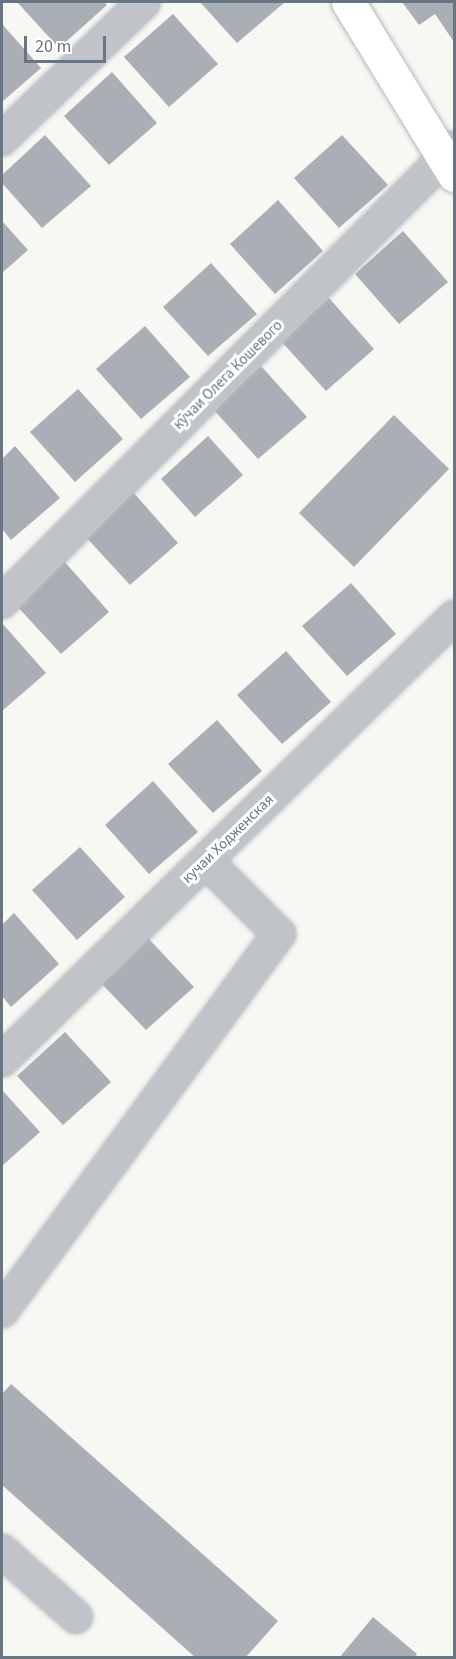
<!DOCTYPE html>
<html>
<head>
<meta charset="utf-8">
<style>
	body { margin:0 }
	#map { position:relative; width:456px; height:1659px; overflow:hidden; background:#f7f7f4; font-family:"Source Sans 3",sans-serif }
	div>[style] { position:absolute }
	.building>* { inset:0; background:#a9afb5 }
	.roads { filter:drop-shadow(0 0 2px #b5b9bd) drop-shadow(0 0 2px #b5b9bd) }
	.street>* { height:32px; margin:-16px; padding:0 16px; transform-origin:16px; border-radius:16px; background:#c0c3c7 }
	.secondary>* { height:33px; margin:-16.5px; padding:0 16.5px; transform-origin:16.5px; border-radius:16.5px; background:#fff }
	span { translate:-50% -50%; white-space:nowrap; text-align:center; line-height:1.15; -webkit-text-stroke:6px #fff; paint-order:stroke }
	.street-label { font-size:15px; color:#687583 }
	.frame { position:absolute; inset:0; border:3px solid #687583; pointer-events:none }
	.scale { position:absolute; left:24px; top:36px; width:82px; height:27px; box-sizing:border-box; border:3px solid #687583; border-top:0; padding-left:8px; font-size:18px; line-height:21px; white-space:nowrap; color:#687583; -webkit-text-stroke:4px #fff; paint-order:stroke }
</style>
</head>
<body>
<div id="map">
	<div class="building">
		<div style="clip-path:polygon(17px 2px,104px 2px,107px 5px,59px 48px)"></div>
		<div style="clip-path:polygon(200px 2px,285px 2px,237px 43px)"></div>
		<div style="clip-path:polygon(402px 2px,454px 2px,454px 42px,435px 14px,419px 25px)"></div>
		<div style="clip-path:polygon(173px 14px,218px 64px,169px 107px,124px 57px)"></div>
		<div style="clip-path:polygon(2px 24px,41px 68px,2px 102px)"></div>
		<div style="clip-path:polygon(112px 72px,157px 123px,109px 165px,64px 116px)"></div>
		<div style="clip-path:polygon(45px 135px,91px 186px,42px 228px,2px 183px,2px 175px)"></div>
		<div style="clip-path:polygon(342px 135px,388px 185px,339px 228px,294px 178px)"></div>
		<div style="clip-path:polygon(278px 200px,323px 251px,275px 294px,230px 244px)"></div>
		<div style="clip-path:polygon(2px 221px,28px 250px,2px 273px)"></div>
		<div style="clip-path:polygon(403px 231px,448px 282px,399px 324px,355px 274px)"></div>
		<div style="clip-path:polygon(211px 263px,257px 314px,208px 356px,163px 307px)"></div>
		<div style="clip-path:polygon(329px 298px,374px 349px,326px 391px,281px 341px)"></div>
		<div style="clip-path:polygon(145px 326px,190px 377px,141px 419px,96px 369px)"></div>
		<div style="clip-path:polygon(261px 366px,307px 417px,258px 459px,213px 409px)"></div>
		<div style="clip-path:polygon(78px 389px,123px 439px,75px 482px,30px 432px)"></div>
		<div style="clip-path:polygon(394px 415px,449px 469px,354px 567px,299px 513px)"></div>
		<div style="clip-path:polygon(208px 436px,243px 475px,195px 517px,161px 479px)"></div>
		<div style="clip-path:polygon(15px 446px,60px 498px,11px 540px,2px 529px,2px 459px)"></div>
		<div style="clip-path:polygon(133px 492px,178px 543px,130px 585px,85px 536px)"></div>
		<div style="clip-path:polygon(64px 561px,109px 612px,61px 654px,16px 605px)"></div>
		<div style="clip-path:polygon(351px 583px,396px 634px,347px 676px,302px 626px)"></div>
		<div style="clip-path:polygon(2px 623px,46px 673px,2px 711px)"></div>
		<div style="clip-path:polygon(286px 651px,331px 702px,282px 744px,237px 695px)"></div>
		<div style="clip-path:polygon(217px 720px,262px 771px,213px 813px,168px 764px)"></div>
		<div style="clip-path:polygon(153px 781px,198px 832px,149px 874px,105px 825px)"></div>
		<div style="clip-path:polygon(80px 847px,125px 897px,77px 940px,32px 890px)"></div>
		<div style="clip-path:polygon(14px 913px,59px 964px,11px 1007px,2px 996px,2px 925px)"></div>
		<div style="clip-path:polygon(147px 937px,194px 987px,146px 1030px,100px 982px)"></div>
		<div style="clip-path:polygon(65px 1032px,111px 1082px,63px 1125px,17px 1076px)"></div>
		<div style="clip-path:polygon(2px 1090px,40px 1132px,2px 1166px)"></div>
		<div style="clip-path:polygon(11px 1384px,278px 1621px,245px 1658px,196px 1658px,2px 1485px,2px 1394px)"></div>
		<div style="clip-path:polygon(373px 1617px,417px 1654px,414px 1658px,339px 1658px)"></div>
	</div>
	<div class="roads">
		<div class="street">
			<div style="left:2px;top:139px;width:197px;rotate:-44deg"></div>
			<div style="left:2px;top:602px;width:641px;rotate:-45.13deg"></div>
			<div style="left:2px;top:1060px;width:633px;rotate:-44.42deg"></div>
			<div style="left:2px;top:1311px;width:468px;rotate:-53.7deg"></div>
			<div style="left:279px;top:934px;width:103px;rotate:-135deg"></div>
			<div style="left:2px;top:1551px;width:99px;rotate:41.7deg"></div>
		</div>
		<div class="secondary">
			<div style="left:348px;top:2px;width:203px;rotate:58.5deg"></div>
		</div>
	</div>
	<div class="street-label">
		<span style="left:228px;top:375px;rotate:-45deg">кӯчаи Олега Кошевого</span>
		<span style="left:228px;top:839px;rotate:-44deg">кучаи Ходженская</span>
	</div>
	<div class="frame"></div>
	<div class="scale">20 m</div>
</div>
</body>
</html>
